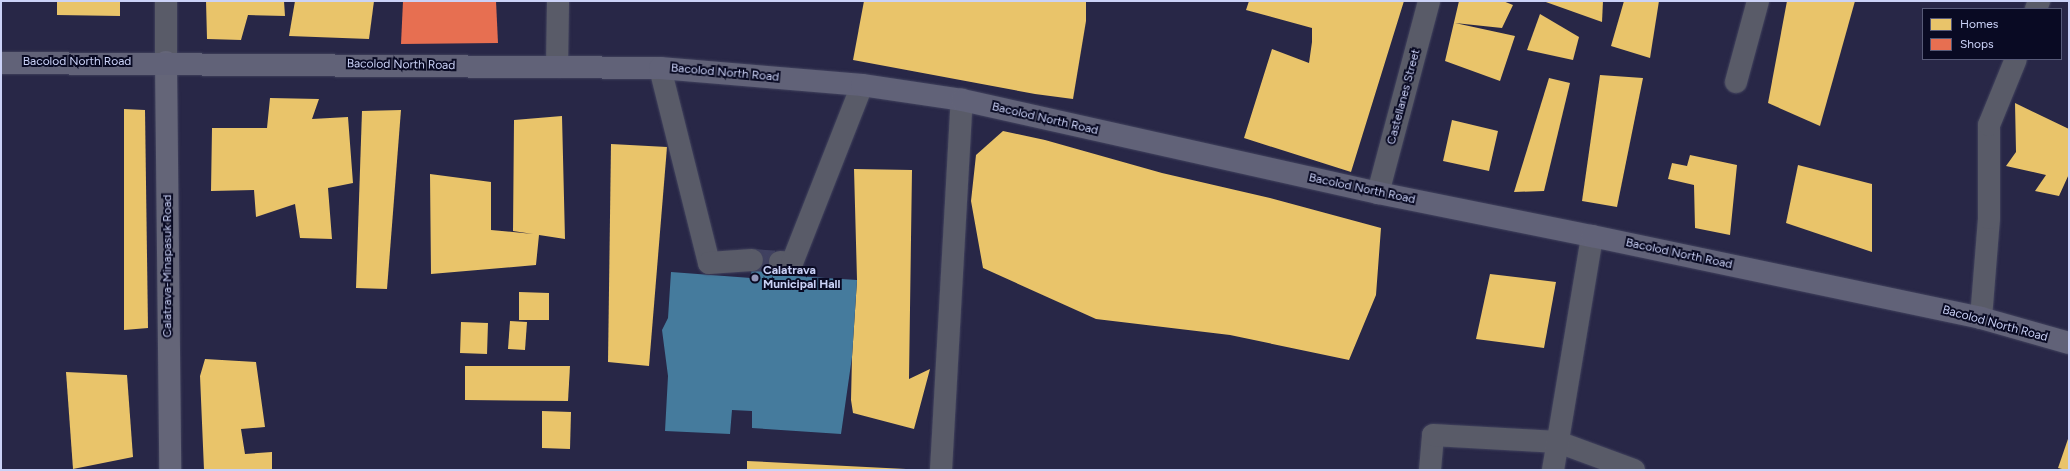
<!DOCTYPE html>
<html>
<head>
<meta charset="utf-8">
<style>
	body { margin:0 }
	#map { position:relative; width:2070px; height:471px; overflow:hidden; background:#282747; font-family:Figtree,sans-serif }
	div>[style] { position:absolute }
	.homes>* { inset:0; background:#e9c46a }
	.shops>* { inset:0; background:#e76f51 }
	.public>* { inset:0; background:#457b9d }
	.minor-tunnel>* { height:22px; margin-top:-11px; transform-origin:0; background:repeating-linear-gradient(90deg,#404161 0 22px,transparent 0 33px) }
	.roads { filter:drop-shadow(0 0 1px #41425d) drop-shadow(0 0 1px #41425d) }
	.minor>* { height:22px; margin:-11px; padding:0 11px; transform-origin:11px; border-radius:11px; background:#595b68 }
	.major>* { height:22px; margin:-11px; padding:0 11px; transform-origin:11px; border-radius:11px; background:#646578 }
	.highway>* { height:22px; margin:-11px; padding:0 11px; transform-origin:11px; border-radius:11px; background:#616278 }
	.dots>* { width:11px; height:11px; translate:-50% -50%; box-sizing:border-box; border:2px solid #090a23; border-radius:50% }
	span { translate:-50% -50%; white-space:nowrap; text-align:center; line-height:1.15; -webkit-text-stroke:4px #090a23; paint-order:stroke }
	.street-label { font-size:12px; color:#cbd2f7 }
	.poi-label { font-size:12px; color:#cbd2f7; font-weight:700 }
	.left { translate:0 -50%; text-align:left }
	.frame { position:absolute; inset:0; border:2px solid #cbd2f7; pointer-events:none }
	.legend { position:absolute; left:1922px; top:8px; width:140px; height:52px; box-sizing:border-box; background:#090a23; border:1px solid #575a78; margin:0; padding:5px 7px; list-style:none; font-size:12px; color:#cbd2f7 }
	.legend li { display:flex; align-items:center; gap:8px; height:20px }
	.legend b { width:20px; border:1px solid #575a78 }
</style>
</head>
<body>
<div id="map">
	<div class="homes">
		<div style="clip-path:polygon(57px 1px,120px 1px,120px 16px,57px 15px)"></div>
		<div style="clip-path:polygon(206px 1px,284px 1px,285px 16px,248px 15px,241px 40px,207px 39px)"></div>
		<div style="clip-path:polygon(295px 1px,374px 1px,369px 39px,289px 36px)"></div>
		<div style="clip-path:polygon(864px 1px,1086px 1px,1086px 21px,1073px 99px,1035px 94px,853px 60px)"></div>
		<div style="clip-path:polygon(1249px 1px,1404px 1px,1351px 172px,1244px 138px,1272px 49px,1309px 63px,1312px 42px,1312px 28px,1246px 10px)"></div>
		<div style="clip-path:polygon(1459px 1px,1503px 1px,1513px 5px,1502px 28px,1455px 23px,1515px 36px,1500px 81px,1445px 61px)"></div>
		<div style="clip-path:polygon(1543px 1px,1603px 1px,1602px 22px)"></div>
		<div style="clip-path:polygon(1624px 1px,1659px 1px,1650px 58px,1611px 46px)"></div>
		<div style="clip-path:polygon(1787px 1px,1855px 1px,1820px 126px,1768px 103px)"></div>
		<div style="clip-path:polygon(1540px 14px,1579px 37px,1573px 60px,1527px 50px)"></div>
		<div style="clip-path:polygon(1600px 75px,1643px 78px,1617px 207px,1582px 201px)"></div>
		<div style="clip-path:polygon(1549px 78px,1570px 83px,1544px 191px,1514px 192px)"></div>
		<div style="clip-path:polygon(270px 98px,319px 99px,312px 119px,348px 117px,353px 183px,328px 188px,332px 239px,300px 238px,295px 204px,256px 217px,254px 190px,211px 191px,212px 128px,267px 128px)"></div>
		<div style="clip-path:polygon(2015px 103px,2069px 129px,2069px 174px,2059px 196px,2035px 191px,2046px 175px,2006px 166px,2016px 152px)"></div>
		<div style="clip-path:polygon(124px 109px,145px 110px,148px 328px,124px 330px)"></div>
		<div style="clip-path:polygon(401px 110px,387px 289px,356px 288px,362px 111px)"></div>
		<div style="clip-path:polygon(562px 116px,565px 239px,539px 235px,536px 265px,431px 274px,430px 174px,491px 182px,491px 230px,533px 234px,513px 231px,514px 120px)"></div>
		<div style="clip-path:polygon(1452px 120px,1498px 131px,1489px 171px,1443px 161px)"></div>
		<div style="clip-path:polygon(1003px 131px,1045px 140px,1162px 173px,1270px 198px,1381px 228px,1376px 295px,1349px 360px,1230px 335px,1096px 319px,983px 268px,971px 201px,976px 155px)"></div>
		<div style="clip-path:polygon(611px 144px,667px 147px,649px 366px,608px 362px)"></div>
		<div style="clip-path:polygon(1690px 155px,1737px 165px,1730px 235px,1695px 228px,1694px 185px,1668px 179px,1672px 163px,1687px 166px)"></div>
		<div style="clip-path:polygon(1798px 165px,1872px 184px,1872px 252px,1786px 223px)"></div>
		<div style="clip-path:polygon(854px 169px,912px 170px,909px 379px,930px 369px,914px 429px,853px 413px,851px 400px,852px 357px,857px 280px)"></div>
		<div style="clip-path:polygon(1490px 274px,1556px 282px,1544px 348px,1476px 339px)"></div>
		<div style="clip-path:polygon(519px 292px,549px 293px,549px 320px,519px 320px)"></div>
		<div style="clip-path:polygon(510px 321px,527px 322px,525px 350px,508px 349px)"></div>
		<div style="clip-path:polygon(461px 322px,488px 323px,487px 354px,460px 353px)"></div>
		<div style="clip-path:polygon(205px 359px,256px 362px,265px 427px,241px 429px,245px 454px,272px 452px,272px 470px,204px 470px,200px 376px)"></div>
		<div style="clip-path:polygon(465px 366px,570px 366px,568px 401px,465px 400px)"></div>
		<div style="clip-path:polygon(66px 372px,127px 375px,133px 457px,73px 469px)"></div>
		<div style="clip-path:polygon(542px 411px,571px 412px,570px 449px,542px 448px)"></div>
		<div style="clip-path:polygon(2069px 436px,2069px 470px,2066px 470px,2058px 468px)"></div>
		<div style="clip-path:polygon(747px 461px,906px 469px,906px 470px,747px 470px)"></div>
	</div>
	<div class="shops">
		<div style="clip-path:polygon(403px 1px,496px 1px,498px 43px,401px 44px)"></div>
	</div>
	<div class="public">
		<div style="clip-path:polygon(752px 260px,780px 262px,778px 275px,857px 280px,852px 357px,841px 434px,752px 428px,752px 411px,732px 410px,730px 434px,665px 431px,668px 376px,662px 330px,668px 318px,671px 272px,751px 278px)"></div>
	</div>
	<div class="minor-tunnel">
		<div style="left:752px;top:260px;width:28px;rotate:4deg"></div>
	</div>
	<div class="roads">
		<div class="minor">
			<div style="left:2036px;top:9px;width:9px;rotate:-69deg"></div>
			<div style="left:166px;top:62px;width:61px;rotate:-90deg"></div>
			<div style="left:557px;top:67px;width:66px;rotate:-89.1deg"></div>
			<div style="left:660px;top:68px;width:201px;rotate:75.9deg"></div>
			<div style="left:709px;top:263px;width:43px;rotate:-4deg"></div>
			<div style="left:1736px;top:82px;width:84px;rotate:-74.8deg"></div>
			<div style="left:1378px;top:193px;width:199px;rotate:-75.1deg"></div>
			<div style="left:780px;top:262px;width:12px;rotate:5deg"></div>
			<div style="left:792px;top:263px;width:191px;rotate:-68.5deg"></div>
			<div style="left:1981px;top:318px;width:100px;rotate:-85.4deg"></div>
			<div style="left:1989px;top:218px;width:93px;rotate:-90deg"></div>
			<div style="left:1989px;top:125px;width:71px;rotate:-67.8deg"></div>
			<div style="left:941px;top:470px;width:371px;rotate:-86.8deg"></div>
			<div style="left:1430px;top:470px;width:35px;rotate:-85deg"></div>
			<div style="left:1433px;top:435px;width:125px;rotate:3.2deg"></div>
			<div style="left:1558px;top:442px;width:81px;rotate:20.2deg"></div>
			<div style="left:1553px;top:470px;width:237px;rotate:-80.5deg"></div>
		</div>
		<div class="major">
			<div style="left:166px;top:62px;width:408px;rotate:89.4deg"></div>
		</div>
		<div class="highway">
			<div style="left:1px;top:63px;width:659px;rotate:0.43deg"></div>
			<div style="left:660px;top:68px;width:203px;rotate:4.8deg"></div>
			<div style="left:862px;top:85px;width:101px;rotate:8.5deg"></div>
			<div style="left:962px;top:100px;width:426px;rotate:12.6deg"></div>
			<div style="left:1378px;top:193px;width:218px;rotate:11.4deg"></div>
			<div style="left:1592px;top:236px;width:398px;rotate:11.9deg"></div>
			<div style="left:1981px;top:318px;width:91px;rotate:15.9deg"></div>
		</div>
	</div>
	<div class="dots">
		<div style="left:755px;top:278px;background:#9296b9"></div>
	</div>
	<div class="street-label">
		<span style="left:77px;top:62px">Bacolod North Road</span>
		<span style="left:401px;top:65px;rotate:1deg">Bacolod North Road</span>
		<span style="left:725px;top:73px;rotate:5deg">Bacolod North Road</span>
		<span style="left:1404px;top:97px;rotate:-75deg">Castellanes Street</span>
		<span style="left:1045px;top:119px;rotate:13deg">Bacolod North Road</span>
		<span style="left:1362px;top:189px;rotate:12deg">Bacolod North Road</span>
		<span style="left:1679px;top:254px;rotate:12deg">Bacolod North Road</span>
		<span style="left:168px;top:266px;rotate:-90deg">Calatrava-Minapasuk Road</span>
		<span style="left:1995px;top:324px;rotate:15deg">Bacolod North Road</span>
	</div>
	<div class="poi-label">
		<span class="left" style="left:763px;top:278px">Calatrava<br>Municipal Hall</span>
	</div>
	<div class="frame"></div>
	<ul class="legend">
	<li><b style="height:11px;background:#e9c46a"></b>Homes</li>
	<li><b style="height:11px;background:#e76f51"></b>Shops</li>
	</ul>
</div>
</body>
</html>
